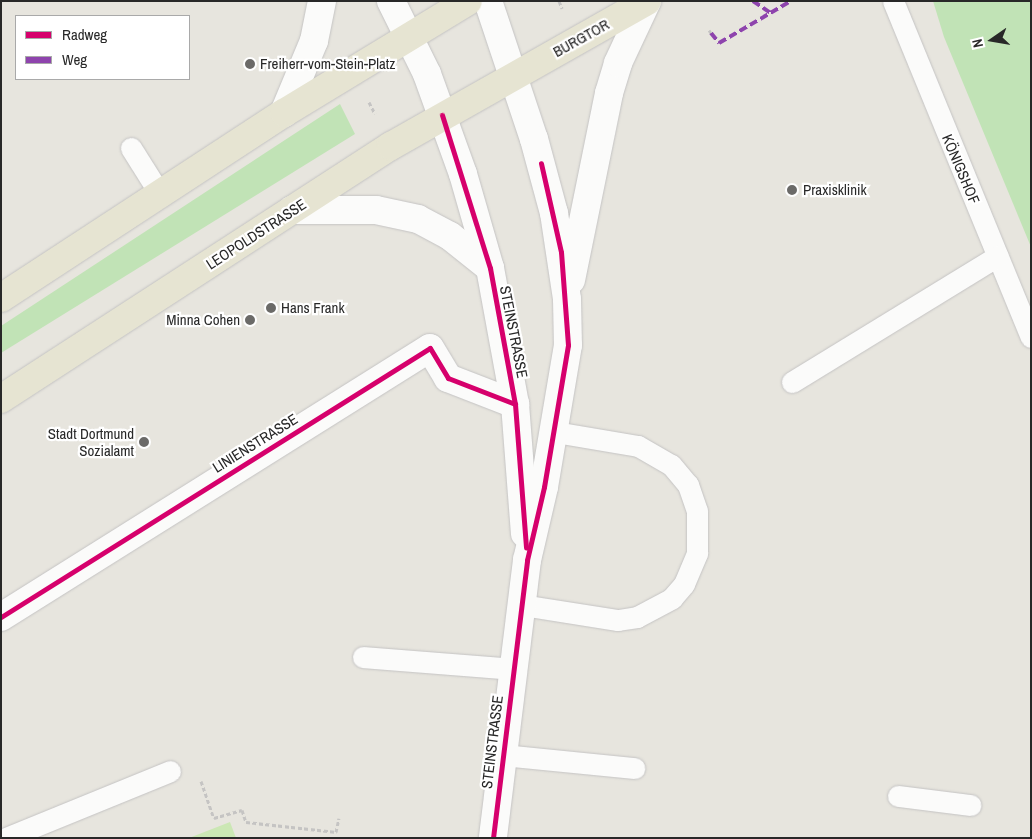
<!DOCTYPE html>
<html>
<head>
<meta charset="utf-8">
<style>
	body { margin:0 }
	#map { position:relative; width:1032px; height:839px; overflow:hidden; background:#e7e5de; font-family:"Archivo Narrow",sans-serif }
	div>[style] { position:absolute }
	.green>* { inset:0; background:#c1e3b6 }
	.pitch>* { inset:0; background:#cbe7b4 }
	.path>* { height:3px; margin-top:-1.5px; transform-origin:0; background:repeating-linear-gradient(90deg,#c5c4c3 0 4px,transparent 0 6.5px) }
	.roads { filter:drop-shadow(0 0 1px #c4c3c3) drop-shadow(0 0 1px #c4c3c3) }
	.lane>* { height:21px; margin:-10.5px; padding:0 10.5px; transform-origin:10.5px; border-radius:10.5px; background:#fbfbfa }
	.street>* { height:28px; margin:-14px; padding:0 14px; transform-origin:14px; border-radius:14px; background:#fbfbfa }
	.secondary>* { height:28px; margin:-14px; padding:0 14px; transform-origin:14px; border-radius:14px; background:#fbfbfa }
	.primary>* { height:28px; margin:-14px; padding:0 14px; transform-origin:14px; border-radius:14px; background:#e6e4d2 }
	.quiet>* { height:4px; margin-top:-2px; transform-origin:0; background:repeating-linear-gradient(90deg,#8e44ad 0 8px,transparent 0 12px) }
	.cycleway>* { height:5px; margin:-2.5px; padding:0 2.5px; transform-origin:2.5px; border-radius:2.5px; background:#d6006c }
	.dots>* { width:14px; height:14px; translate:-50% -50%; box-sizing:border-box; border:2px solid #fff; border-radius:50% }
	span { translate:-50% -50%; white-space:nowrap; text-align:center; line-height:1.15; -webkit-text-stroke:4.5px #fff; paint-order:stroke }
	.street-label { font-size:15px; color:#282828 }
	.poi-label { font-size:15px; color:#282828 }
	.left { translate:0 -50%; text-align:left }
	.right { translate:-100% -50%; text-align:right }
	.frame { position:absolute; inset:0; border:2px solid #282828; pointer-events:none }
	.legend { position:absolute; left:15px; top:15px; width:175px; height:65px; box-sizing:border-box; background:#fff; border:1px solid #a9a9a9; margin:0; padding:6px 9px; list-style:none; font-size:15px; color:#282828 }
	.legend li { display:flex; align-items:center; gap:10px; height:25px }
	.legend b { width:25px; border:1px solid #a9a9a9 }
	.north { position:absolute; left:967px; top:15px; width:50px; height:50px; -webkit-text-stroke:4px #fff; paint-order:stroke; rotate:257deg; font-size:14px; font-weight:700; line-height:20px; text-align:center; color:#282828 }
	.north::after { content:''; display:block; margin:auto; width:18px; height:22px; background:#282828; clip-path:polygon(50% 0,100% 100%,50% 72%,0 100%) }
</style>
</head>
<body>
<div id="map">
	<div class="green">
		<div style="clip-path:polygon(933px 1px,1031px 1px,1031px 247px,944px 37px)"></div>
		<div style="clip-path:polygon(340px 104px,355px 134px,1px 353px,1px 326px)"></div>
	</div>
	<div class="pitch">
		<div style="clip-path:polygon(230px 822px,236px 838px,189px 838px)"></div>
	</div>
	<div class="path">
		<div style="left:559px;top:1px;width:8px;rotate:67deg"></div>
		<div style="left:709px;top:30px;width:4px;rotate:56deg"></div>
		<div style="left:369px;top:102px;width:13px;rotate:63deg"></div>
		<div style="left:201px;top:781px;width:39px;rotate:71deg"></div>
		<div style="left:214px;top:818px;width:29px;rotate:-16deg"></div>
		<div style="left:242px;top:810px;width:13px;rotate:72deg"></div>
		<div style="left:246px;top:822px;width:91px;rotate:6.3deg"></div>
		<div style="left:336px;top:832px;width:14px;rotate:-78deg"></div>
	</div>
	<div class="roads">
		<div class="lane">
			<div style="left:893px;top:1px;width:363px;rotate:67.7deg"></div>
			<div style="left:131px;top:148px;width:54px;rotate:57.8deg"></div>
			<div style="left:792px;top:382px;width:241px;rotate:-31.5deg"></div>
			<div style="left:522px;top:605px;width:97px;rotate:8.9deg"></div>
			<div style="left:618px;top:620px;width:19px;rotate:-9deg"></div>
			<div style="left:637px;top:617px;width:40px;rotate:-28deg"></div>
			<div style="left:672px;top:598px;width:18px;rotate:-49deg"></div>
			<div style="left:684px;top:584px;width:34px;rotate:-67deg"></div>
			<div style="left:697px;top:553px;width:42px;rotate:-90deg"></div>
			<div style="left:697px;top:511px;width:28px;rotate:-109deg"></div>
			<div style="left:688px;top:485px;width:26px;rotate:-130deg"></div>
			<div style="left:671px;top:465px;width:38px;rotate:-150deg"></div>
			<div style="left:638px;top:446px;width:84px;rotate:-170.4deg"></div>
			<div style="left:363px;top:657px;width:151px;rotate:4.5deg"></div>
			<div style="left:503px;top:755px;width:132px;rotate:5.7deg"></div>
			<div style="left:898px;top:796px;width:73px;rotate:7.1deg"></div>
			<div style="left:6px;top:838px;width:177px;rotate:-22.2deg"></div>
		</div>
		<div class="street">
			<div style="left:1px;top:617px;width:506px;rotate:-32.09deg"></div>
			<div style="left:430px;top:348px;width:35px;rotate:59deg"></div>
			<div style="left:448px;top:378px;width:72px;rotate:21.2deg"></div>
		</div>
		<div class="secondary">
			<div style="left:391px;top:1px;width:81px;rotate:63.7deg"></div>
			<div style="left:427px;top:74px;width:106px;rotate:70.2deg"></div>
			<div style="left:463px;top:174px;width:98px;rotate:74deg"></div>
			<div style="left:490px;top:268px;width:138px;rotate:79.6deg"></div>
			<div style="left:515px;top:404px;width:130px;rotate:85.6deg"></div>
			<div style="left:488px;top:1px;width:145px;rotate:71.6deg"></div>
			<div style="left:534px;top:139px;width:77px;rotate:74.9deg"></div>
			<div style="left:554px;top:213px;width:87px;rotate:81.4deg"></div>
			<div style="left:567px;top:299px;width:46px;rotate:88.8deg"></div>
			<div style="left:568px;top:345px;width:144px;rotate:99.6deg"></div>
			<div style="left:544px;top:487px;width:75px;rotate:103.1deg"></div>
			<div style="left:527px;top:560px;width:280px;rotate:97deg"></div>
			<div style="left:284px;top:113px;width:78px;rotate:-67.4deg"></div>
			<div style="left:314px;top:41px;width:41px;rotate:-78.7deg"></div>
			<div style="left:292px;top:210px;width:84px"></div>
			<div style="left:376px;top:210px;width:43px;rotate:12.1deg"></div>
			<div style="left:418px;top:219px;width:36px;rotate:28deg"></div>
			<div style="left:450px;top:236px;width:51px;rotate:38.7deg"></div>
			<div style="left:571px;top:280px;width:191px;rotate:-78.5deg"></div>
			<div style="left:609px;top:93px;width:31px;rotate:-73deg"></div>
			<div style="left:618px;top:63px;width:68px;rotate:-64.9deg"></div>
		</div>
		<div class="primary">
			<div style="left:1px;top:298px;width:338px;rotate:-33.2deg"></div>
			<div style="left:284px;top:113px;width:215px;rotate:-31.3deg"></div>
			<div style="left:1px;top:399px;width:465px;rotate:-33deg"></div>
			<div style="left:391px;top:146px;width:294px;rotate:-29.5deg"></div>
		</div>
	</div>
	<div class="quiet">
		<div style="left:753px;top:1px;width:22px;rotate:34deg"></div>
		<div style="left:711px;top:33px;width:13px;rotate:51deg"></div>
		<div style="left:719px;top:43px;width:83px;rotate:-30.3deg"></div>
	</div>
	<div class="cycleway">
		<div style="left:442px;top:115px;width:160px;rotate:72.6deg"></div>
		<div style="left:490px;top:268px;width:138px;rotate:79.6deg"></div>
		<div style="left:515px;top:404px;width:144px;rotate:85.6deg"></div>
		<div style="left:1px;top:617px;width:506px;rotate:-32.09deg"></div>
		<div style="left:430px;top:348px;width:35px;rotate:59deg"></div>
		<div style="left:448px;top:378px;width:72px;rotate:21.2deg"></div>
		<div style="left:493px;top:838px;width:280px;rotate:-83deg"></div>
		<div style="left:527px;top:560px;width:75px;rotate:-76.9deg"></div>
		<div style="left:544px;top:487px;width:144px;rotate:-80.4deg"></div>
		<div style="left:568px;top:345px;width:93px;rotate:-94.3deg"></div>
		<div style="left:561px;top:252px;width:91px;rotate:-102.7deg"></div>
	</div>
	<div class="dots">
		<div style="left:250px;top:64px;background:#6b6a68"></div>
		<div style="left:792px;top:190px;background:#6b6a68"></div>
		<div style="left:271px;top:308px;background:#6b6a68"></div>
		<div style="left:250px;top:320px;background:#6b6a68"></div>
		<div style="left:144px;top:442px;background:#6b6a68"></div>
	</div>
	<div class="street-label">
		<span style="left:581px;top:38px;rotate:-29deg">BURGTOR</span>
		<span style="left:961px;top:169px;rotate:67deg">KÖNIGSHOF</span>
		<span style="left:256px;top:234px;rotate:-33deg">LEOPOLDSTRASSE</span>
		<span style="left:514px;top:332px;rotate:79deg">STEINSTRASSE</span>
		<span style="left:255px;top:443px;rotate:-32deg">LINIENSTRASSE</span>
		<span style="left:492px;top:742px;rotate:-83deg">STEINSTRASSE</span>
	</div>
	<div class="poi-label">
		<span class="left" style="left:260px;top:64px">Freiherr-vom-Stein-Platz</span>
		<span class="left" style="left:803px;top:190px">Praxisklinik</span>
		<span class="left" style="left:281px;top:308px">Hans Frank</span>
		<span class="right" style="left:240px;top:320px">Minna Cohen</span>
		<span class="right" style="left:134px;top:442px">Stadt Dortmund<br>Sozialamt</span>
	</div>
	<div class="frame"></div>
	<ul class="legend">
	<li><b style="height:6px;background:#d6006c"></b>Radweg</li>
	<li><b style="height:6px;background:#8e44ad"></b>Weg</li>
	</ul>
	<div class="north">N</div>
</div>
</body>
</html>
